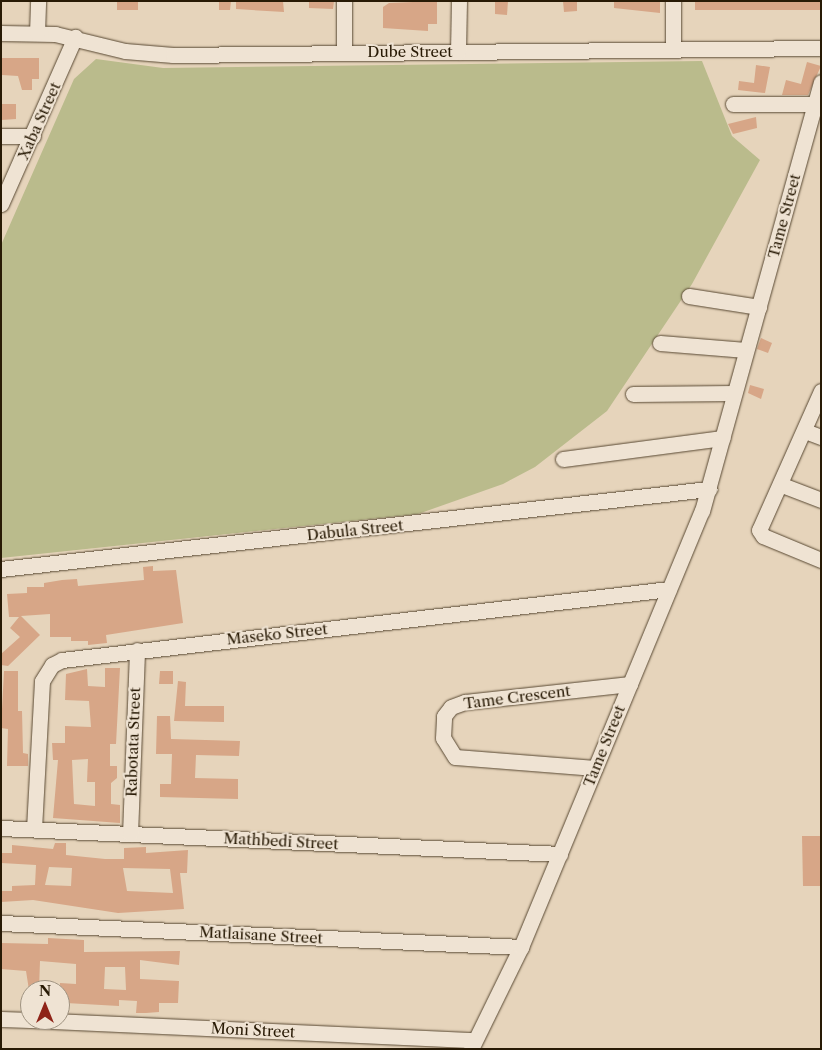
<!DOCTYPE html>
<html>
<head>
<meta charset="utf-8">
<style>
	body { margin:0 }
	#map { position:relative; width:822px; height:1050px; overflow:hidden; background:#e6d4bb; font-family:"Libre Caslon Text",serif }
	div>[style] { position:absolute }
	.green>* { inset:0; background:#babb8c }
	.building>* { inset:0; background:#d7a687 }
	.roads { filter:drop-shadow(0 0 1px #584832) drop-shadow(0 0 1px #584832) }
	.minor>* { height:15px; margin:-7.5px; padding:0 7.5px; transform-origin:7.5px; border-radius:7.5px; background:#efe3d3 }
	span { translate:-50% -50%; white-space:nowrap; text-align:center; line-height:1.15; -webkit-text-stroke:4px #efe3d3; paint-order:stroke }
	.street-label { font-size:15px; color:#281a05 }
	.frame { position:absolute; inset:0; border:2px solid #281a05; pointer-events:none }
	.north { position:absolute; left:20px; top:980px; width:50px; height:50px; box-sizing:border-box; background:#efe3d3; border:1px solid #9f9381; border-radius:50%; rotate:0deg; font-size:14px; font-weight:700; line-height:20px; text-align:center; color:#281a05 }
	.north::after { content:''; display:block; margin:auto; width:18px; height:22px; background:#8f2418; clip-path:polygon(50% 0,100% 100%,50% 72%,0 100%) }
</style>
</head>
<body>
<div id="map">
	<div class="green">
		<div style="clip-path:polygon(96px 59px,163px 68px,702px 61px,732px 136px,760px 160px,692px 284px,607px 411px,535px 467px,503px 484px,418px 514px,1px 558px,1px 245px,74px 79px)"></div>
	</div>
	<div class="building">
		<div style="clip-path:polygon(117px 1px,138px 1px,138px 10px,117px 10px)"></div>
		<div style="clip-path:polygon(219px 1px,231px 1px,230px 10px,219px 10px)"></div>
		<div style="clip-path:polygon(236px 1px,283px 1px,284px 12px,236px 9px)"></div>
		<div style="clip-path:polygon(309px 1px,334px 1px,333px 9px,309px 8px)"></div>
		<div style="clip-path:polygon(437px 1px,437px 24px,428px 24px,428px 31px,383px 28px,383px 7px,389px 3px)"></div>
		<div style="clip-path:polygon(495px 1px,508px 1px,507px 15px,495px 14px)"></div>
		<div style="clip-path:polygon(563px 1px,577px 1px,577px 11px,564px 12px)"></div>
		<div style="clip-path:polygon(614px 1px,660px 1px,660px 13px,614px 8px)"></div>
		<div style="clip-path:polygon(695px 1px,821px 1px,821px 10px,695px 10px)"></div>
		<div style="clip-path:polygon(2px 58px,39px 58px,39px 79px,32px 79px,32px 90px,22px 90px,18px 76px,2px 75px)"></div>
		<div style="clip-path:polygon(807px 62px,821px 66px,808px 95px,782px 95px,786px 80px,801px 84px)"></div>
		<div style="clip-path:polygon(756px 65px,770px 67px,765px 93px,738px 90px,739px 81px,754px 83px)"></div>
		<div style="clip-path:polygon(1px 104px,16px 104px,16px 119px,1px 120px)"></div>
		<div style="clip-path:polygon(756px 117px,757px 128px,733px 134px,728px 124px)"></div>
		<div style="clip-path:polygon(761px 338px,772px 343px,768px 353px,757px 349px)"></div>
		<div style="clip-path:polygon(750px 385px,764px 389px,761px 399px,748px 393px)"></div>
		<div style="clip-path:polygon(153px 566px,153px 571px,176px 570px,183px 623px,106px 635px,107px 643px,88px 645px,88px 641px,71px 641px,71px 637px,50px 637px,50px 614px,21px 616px,40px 635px,8px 666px,1px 665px,1px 654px,20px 637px,10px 628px,19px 617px,9px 617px,7px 594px,27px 593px,27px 587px,44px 587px,44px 583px,62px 580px,77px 579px,78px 586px,144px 580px,143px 567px)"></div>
		<div style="clip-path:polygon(evenodd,105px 668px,120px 668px,116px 744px,110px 744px,110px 766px,117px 766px,117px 778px,111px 783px,111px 804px,120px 805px,120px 823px,53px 818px,58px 760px,53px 760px,52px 743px,65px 743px,65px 726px,91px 727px,89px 701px,65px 700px,66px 674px,87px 669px,88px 686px,105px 687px,105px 668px,88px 759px,87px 782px,95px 782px,95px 806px,74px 804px,72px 760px,88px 759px)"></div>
		<div style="clip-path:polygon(4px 671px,18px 671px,18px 711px,22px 711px,23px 753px,28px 754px,28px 766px,7px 766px,8px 729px,1px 728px)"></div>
		<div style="clip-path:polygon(160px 671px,173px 671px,173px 684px,159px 684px)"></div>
		<div style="clip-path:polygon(178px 681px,186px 682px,185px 706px,224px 706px,224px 722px,174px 721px)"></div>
		<div style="clip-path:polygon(157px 716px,170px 716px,171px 739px,240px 741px,239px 756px,196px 755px,195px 778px,238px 779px,238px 799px,160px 797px,160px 784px,171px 784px,172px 754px,156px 754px)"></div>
		<div style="clip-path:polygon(802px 836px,821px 836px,821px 886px,803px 886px)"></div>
		<div style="clip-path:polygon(evenodd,55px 843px,66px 843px,66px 855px,105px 859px,124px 859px,124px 848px,146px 847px,146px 853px,188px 850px,187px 873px,180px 873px,184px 909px,118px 913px,33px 900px,1px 902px,1px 891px,12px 891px,12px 886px,35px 885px,36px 865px,1px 863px,1px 853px,12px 853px,12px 845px,53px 849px,55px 843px,49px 867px,72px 868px,71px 886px,45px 885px,49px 867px,55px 843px,123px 868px,170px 869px,173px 893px,127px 891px,123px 868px)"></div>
		<div style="clip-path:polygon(evenodd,48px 938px,84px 940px,84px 952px,180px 951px,179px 965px,140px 960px,140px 979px,179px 981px,178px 1003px,159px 1003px,159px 1012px,146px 1013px,136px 1013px,137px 1001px,119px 1000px,119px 1006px,66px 1003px,66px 998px,60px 998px,60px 983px,76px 984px,76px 964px,40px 961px,39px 990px,29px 990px,26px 971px,1px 969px,1px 943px,48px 944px,48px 938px,105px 967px,125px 967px,126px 990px,104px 989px,105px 967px)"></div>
	</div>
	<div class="roads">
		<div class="minor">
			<div style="left:344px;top:1px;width:52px;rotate:90deg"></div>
			<div style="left:1px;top:33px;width:54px;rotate:1.1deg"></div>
			<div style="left:55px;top:34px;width:72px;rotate:13.7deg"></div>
			<div style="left:125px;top:51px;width:48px;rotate:4.8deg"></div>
			<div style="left:173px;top:55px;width:648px;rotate:-0.62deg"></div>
			<div style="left:37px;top:33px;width:32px;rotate:-88deg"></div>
			<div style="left:673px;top:50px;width:49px;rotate:-90deg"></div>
			<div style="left:458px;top:52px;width:51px;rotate:-88.9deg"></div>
			<div style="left:733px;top:104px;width:82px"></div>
			<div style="left:1px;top:136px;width:32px"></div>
			<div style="left:1px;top:204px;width:183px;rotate:-66.1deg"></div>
			<div style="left:689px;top:296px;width:71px;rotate:8.9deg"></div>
			<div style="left:660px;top:343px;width:86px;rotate:4.7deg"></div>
			<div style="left:821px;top:391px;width:152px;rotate:114deg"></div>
			<div style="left:759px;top:530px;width:7px;rotate:56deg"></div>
			<div style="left:763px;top:536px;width:63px;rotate:22.5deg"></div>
			<div style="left:633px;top:394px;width:101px;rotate:-0.6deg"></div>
			<div style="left:805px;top:431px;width:17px;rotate:21deg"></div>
			<div style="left:563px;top:459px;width:161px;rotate:-7.5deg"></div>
			<div style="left:782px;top:485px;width:42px;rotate:21deg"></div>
			<div style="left:1px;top:569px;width:713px;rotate:-6.45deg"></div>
			<div style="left:595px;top:768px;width:140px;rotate:-175.5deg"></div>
			<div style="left:455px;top:757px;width:22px;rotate:-122deg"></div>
			<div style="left:443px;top:738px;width:22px;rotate:-87deg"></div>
			<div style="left:444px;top:716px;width:11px;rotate:-52deg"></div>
			<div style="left:451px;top:707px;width:15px;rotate:-20deg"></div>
			<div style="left:465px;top:702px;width:166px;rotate:-6.2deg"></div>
			<div style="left:1px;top:828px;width:560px;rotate:2.66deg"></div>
			<div style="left:34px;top:829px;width:148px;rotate:-86.9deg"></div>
			<div style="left:42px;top:681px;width:19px;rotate:-58deg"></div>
			<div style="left:52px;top:665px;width:11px;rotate:-27deg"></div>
			<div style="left:62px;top:660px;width:611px;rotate:-6.67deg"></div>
			<div style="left:130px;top:834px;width:184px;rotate:-87.8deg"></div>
			<div style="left:1px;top:923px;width:521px;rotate:2.64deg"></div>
			<div style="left:1px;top:1019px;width:29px;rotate:2deg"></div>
			<div style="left:31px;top:1020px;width:444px;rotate:2.6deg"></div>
			<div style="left:471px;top:1049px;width:114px;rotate:-63.9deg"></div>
			<div style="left:521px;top:947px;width:472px;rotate:-67.5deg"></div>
			<div style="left:702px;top:511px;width:445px;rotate:-74.5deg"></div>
		</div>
	</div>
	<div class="street-label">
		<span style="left:410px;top:52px">Dube Street</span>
		<span style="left:39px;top:121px;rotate:-66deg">Xaba Street</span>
		<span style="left:784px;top:216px;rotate:-75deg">Tame Street</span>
		<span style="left:355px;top:530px;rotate:-6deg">Dabula Street</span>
		<span style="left:277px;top:634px;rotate:-6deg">Maseko Street</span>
		<span style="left:517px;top:697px;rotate:-7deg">Tame Crescent</span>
		<span style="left:133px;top:742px;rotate:-88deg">Rabotata Street</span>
		<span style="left:604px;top:746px;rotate:-68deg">Tame Street</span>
		<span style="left:281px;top:841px;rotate:3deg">Mathbedi Street</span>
		<span style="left:261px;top:935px;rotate:3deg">Matlaisane Street</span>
		<span style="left:253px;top:1030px;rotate:3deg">Moni Street</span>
	</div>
	<div class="frame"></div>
	<div class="north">N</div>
</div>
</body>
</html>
